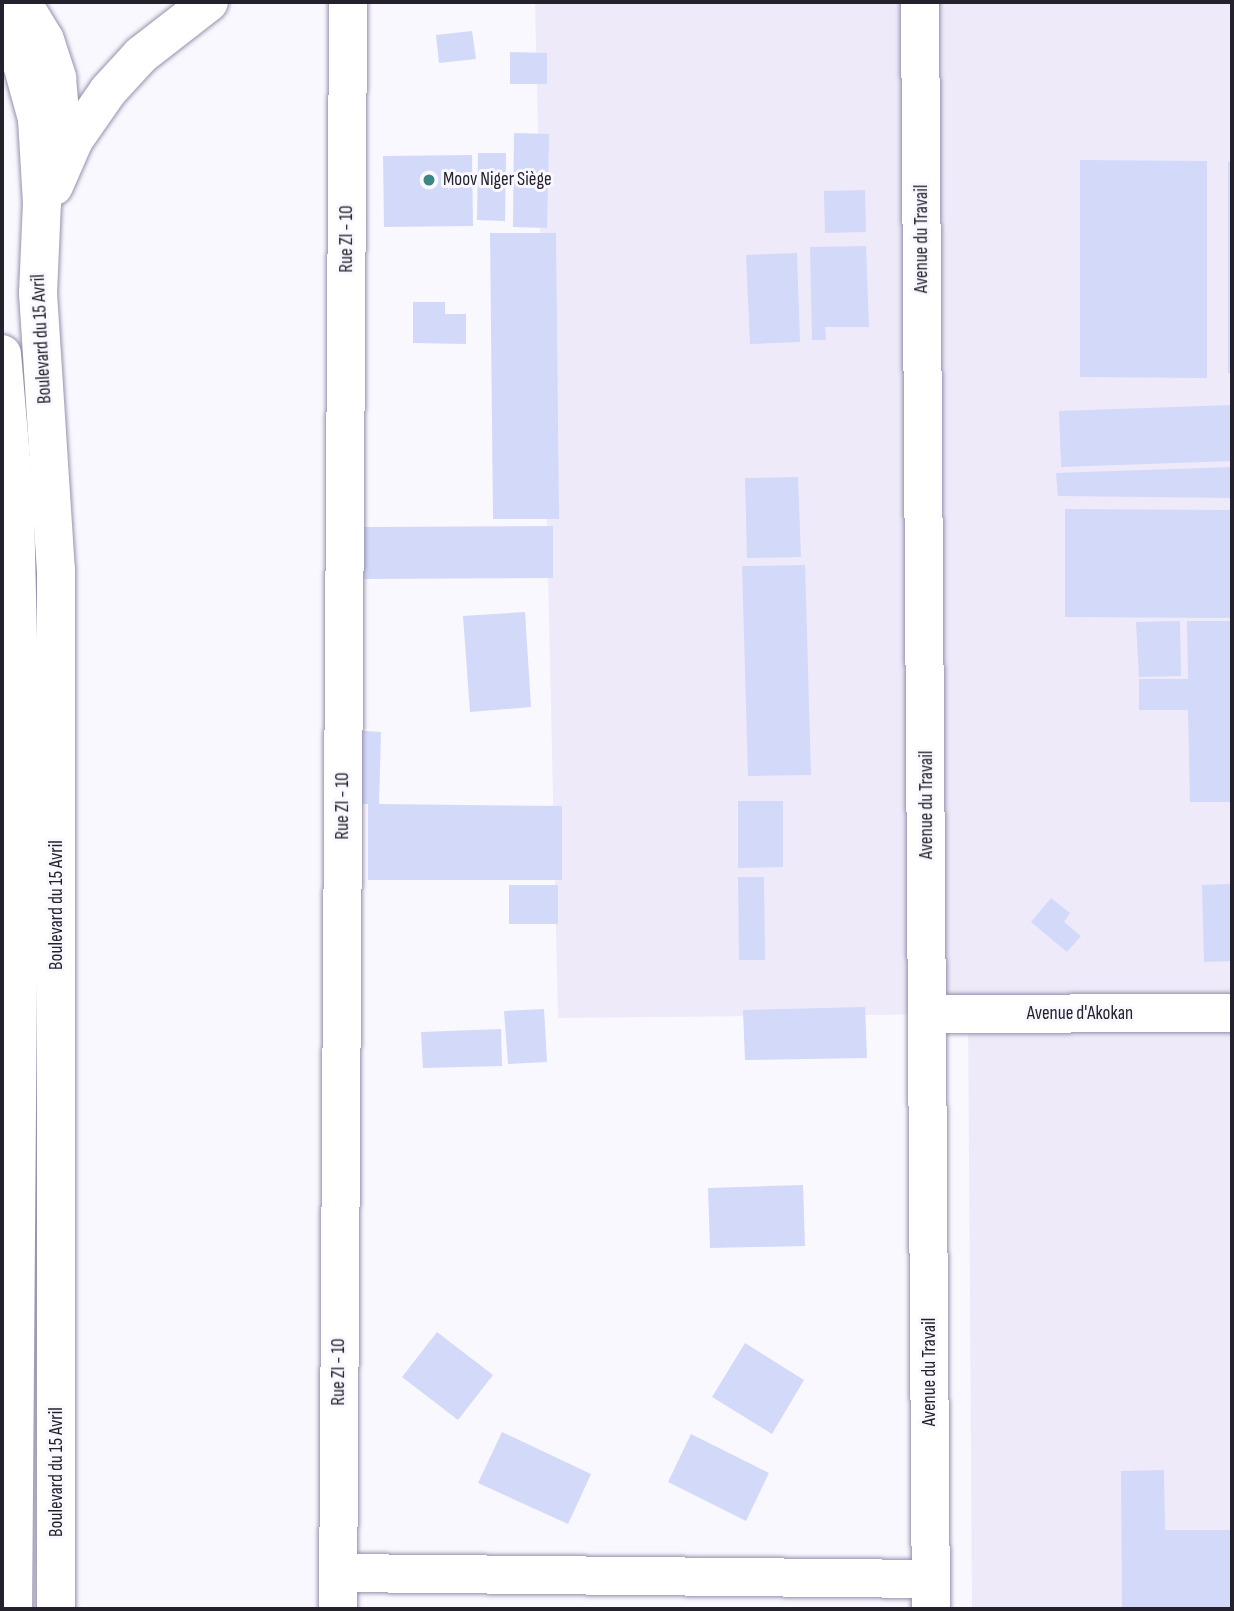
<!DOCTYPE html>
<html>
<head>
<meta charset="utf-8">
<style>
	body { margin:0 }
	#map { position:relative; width:1234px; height:1611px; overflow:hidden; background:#faf8ff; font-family:"Sofia Sans Condensed",sans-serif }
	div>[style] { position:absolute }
	.built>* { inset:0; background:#eeeafa }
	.building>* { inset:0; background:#d3d9f9 }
	.roads { filter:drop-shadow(0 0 2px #9790ad) drop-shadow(0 0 2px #9790ad) }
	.minor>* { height:38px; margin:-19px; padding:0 19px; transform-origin:19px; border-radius:19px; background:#fff }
	.major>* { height:38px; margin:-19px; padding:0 19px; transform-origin:19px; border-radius:19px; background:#fff }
	.highway>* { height:38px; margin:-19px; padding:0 19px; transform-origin:19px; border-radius:19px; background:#fff }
	.dots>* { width:19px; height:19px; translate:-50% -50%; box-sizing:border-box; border:4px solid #faf8ff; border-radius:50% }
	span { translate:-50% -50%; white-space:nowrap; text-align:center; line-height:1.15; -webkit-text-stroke:6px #faf8ff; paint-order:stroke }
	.poi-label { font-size:19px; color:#24212d }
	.left { translate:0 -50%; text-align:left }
	.street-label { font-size:19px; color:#24212d }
	.frame { position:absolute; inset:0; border:4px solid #24212d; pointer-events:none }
</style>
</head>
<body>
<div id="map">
	<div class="built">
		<div style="clip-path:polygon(535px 2px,1232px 2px,1232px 1609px,972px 1609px,968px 1014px,558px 1018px)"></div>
	</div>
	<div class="building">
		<div style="clip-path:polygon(472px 31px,476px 59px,439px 63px,436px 35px)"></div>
		<div style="clip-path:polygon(510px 52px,547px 53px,547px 84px,510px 84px)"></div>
		<div style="clip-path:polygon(514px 133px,549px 134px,547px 228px,513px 227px)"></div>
		<div style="clip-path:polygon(478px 153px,506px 153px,505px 221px,477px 220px)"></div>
		<div style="clip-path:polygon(472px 155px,473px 226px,384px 227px,383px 156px)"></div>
		<div style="clip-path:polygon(1080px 160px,1207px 161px,1207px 378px,1080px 377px)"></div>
		<div style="clip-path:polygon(1228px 162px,1232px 162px,1232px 373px,1228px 373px)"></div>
		<div style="clip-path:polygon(865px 190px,866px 232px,825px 233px,824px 191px)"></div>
		<div style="clip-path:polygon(490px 233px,556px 233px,559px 519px,493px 519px)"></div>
		<div style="clip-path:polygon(866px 246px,869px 327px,825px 327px,826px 340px,812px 340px,810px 247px)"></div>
		<div style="clip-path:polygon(797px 253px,800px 342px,750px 344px,746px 255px)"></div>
		<div style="clip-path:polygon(413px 302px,445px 302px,445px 314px,466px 314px,466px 344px,413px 343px)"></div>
		<div style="clip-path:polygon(1232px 405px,1232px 461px,1061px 467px,1059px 411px)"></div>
		<div style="clip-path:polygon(1232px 467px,1232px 498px,1058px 496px,1056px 473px)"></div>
		<div style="clip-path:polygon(798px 477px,801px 557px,747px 558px,745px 478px)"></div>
		<div style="clip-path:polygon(1065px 509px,1232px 510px,1232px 618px,1065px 617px)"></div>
		<div style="clip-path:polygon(553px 526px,553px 578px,364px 579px,364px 527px)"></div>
		<div style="clip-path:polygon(805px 565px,811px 775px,748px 776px,742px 566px)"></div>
		<div style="clip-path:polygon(525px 612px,531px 707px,470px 712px,463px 616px)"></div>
		<div style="clip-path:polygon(1180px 621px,1181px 676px,1139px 677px,1136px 622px)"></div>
		<div style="clip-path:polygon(1187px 621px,1232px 621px,1232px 802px,1190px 802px,1188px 710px,1139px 710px,1139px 679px,1188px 679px)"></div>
		<div style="clip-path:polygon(350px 730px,381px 732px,379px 804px,562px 806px,562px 880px,368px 880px,368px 804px,348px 804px)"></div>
		<div style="clip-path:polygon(738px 801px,783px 801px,783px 867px,738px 868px)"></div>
		<div style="clip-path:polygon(738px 877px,764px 877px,765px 960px,739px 960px)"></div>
		<div style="clip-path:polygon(1232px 884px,1232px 961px,1204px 962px,1202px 885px)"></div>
		<div style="clip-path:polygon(509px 885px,558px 885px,558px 924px,509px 924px)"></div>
		<div style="clip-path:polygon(1051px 898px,1070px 913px,1064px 922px,1081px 936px,1067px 952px,1031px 922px)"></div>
		<div style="clip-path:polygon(865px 1007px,867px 1058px,745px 1060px,743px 1010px)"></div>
		<div style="clip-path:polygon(544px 1009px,547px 1062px,508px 1064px,504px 1011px)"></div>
		<div style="clip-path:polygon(501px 1029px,502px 1066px,423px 1068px,421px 1032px)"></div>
		<div style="clip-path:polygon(803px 1185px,805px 1246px,710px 1248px,708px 1188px)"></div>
		<div style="clip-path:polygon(437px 1332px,493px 1375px,458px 1420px,402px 1377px)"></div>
		<div style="clip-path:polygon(745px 1343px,804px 1380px,772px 1434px,712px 1397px)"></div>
		<div style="clip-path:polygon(502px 1432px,591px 1474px,568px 1524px,478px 1483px)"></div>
		<div style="clip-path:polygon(691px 1434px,769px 1473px,746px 1521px,668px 1482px)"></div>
		<div style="clip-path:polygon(1164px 1470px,1165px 1530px,1232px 1530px,1232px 1609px,1122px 1609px,1121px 1471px)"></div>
	</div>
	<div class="roads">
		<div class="minor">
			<div style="left:920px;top:2px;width:1607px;rotate:89.61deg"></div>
			<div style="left:54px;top:186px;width:50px;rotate:-66.5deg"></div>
			<div style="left:74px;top:140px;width:60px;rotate:-55.2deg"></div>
			<div style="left:108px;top:91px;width:49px;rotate:-47.5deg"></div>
			<div style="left:141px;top:55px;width:86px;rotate:-37.9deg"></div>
			<div style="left:928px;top:1014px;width:304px;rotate:-0.2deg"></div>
			<div style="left:338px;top:1573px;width:593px;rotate:0.58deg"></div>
			<div style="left:338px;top:1609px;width:1607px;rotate:-89.64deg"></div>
		</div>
		<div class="major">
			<div style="left:2px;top:18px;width:50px;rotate:66.5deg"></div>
			<div style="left:22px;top:64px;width:57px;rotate:74.7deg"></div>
			<div style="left:37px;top:119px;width:83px;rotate:86.6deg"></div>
			<div style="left:42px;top:202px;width:91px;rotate:92.5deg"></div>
			<div style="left:38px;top:293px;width:278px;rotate:86.3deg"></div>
			<div style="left:56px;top:570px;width:1039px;rotate:90deg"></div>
		</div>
		<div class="highway">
			<div style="left:22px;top:2px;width:44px;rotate:58.8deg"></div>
			<div style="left:45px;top:40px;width:40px;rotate:72deg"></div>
			<div style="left:57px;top:78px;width:37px;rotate:85deg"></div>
			<div style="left:60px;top:115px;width:89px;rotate:101.7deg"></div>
			<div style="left:2px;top:354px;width:154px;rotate:85.1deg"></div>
			<div style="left:15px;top:507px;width:220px;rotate:88.7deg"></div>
			<div style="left:20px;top:727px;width:882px;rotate:90.45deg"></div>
		</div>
	</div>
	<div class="dots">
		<div style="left:429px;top:180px;background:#3e8685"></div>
	</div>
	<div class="poi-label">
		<span class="left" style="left:443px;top:180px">Moov Niger Siège</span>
	</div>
	<div class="street-label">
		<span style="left:347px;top:239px;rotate:-90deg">Rue ZI - 10</span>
		<span style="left:922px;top:239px;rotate:-90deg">Avenue du Travail</span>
		<span style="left:42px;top:339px;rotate:-93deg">Boulevard du 15 Avril</span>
		<span style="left:927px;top:805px;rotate:-90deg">Avenue du Travail</span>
		<span style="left:343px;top:806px;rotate:-90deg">Rue ZI - 10</span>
		<span style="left:57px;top:905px;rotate:-90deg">Boulevard du 15 Avril</span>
		<span style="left:1080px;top:1014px">Avenue d'Akokan</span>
		<span style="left:339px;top:1372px;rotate:-90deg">Rue ZI - 10</span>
		<span style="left:930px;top:1372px;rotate:-90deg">Avenue du Travail</span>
		<span style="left:57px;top:1472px;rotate:-90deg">Boulevard du 15 Avril</span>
	</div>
	<div class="frame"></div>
</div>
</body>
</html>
